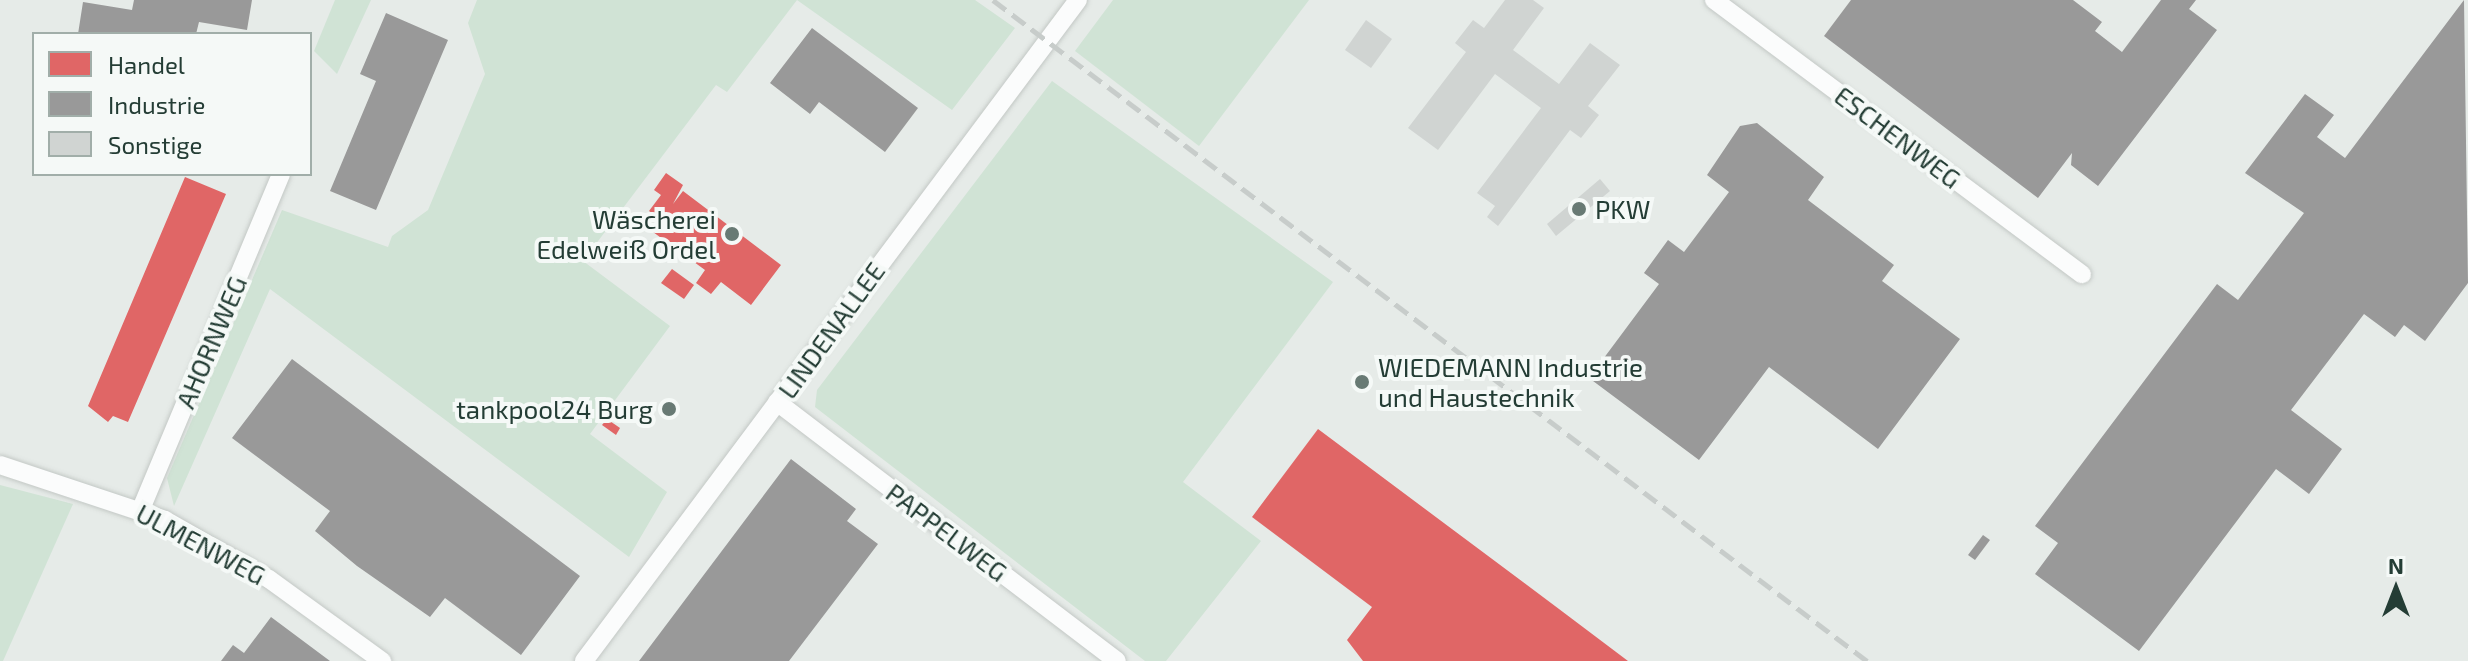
<!DOCTYPE html>
<html>
<head>
<meta charset="utf-8">
<style>
	body { margin:0 }
	#map { position:relative; width:2468px; height:661px; overflow:hidden; background:#e6ebe8; font-family:"Exo 2",sans-serif }
	div>[style] { position:absolute }
	.green>* { inset:0; background:#d0e3d5 }
	.shops>* { inset:0; background:#e06666 }
	.industry>* { inset:0; background:#999 }
	.building>* { inset:0; background:#d0d4d2 }
	.roads { filter:drop-shadow(0 0 2px #c3c8c5) drop-shadow(0 0 2px #c3c8c5) }
	.minor>* { height:18px; margin:-9px; padding:0 9px; transform-origin:9px; border-radius:9px; background:#fbfcfc }
	.rail>* { height:5px; margin-top:-2.5px; transform-origin:0; background:repeating-linear-gradient(90deg,#c7ccca 0 16px,transparent 0 24px) }
	.dots>* { width:22px; height:22px; translate:-50% -50%; box-sizing:border-box; border:4px solid #f5f9f7; border-radius:50% }
	span { translate:-50% -50%; white-space:nowrap; text-align:center; line-height:1.15; -webkit-text-stroke:8px #f5f9f7; paint-order:stroke }
	.street-label { font-size:26px; color:#243d35 }
	.poi-label { font-size:26px; color:#243d35 }
	.left { translate:0 -50%; text-align:left }
	.right { translate:-100% -50%; text-align:right }
	.legend { position:absolute; left:32px; top:32px; width:280px; height:144px; box-sizing:border-box; background:#f5f9f7; border:2px solid #a1aea9; margin:0; padding:10px 14px; list-style:none; font-size:24px; color:#243d35 }
	.legend li { display:flex; align-items:center; gap:16px; height:40px }
	.legend b { width:40px; border:2px solid #a1aea9 }
	.north { position:absolute; left:2356px; top:549px; width:80px; height:80px; -webkit-text-stroke:6px #f5f9f7; paint-order:stroke; rotate:0deg; font-size:22px; font-weight:700; line-height:32px; text-align:center; color:#243d35 }
	.north::after { content:''; display:block; margin:auto; width:28px; height:36px; background:#243d35; clip-path:polygon(50% 0,100% 100%,50% 72%,0 100%) }
</style>
</head>
<body>
<div id="map">
	<div class="green">
		<div style="clip-path:polygon(335px 0,371px 0,337px 74px,314px 51px)"></div>
		<div style="clip-path:polygon(477px 0,975px 0,1015px 28px,952px 110px,797px 0,727px 92px,716px 85px,583px 261px,670px 326px,590px 434px,667px 492px,629px 557px,270px 289px,174px 506px,167px 478px,282px 210px,388px 247px,392px 236px,428px 210px,485px 74px,468px 23px)"></div>
		<div style="clip-path:polygon(1113px 0,1309px 0,1199px 146px,1075px 51px)"></div>
		<div style="clip-path:polygon(1052px 81px,1333px 282px,1183px 482px,1261px 541px,1166px 661px,1145px 661px,815px 407px,817px 390px)"></div>
		<div style="clip-path:polygon(0 485px,73px 504px,3px 661px,0 661px)"></div>
	</div>
	<div class="shops">
		<div style="clip-path:polygon(666px 173px,683px 185px,673px 204px,683px 191px,781px 265px,751px 305px,721px 282px,711px 294px,696px 283px,705px 270px,653px 232px,662px 220px,649px 211px,661px 195px,654px 190px)"></div>
		<div style="clip-path:polygon(185px 177px,226px 194px,128px 422px,113px 416px,108px 422px,88px 406px)"></div>
		<div style="clip-path:polygon(672px 269px,694px 285px,684px 299px,661px 283px)"></div>
		<div style="clip-path:polygon(607px 419px,620px 428px,616px 435px,602px 425px)"></div>
		<div style="clip-path:polygon(1318px 429px,1559px 609px,1628px 661px,1363px 661px,1347px 640px,1372px 607px,1252px 517px)"></div>
	</div>
	<div class="industry">
		<div style="clip-path:polygon(134px 0,252px 0,247px 30px,199px 22px,196px 34px,78px 34px,83px 2px,132px 10px)"></div>
		<div style="clip-path:polygon(1851px 0,2073px 0,2102px 22px,2095px 31px,2122px 52px,2161px 0,2196px 0,2189px 9px,2217px 30px,2098px 186px,2071px 165px,2072px 153px,2038px 198px,1824px 36px)"></div>
		<div style="clip-path:polygon(2464px 0,2468px 283px,2425px 341px,2404px 325px,2395px 337px,2364px 314px,2291px 410px,2342px 449px,2309px 494px,2276px 469px,2139px 651px,2035px 574px,2058px 543px,2035px 526px,2217px 284px,2238px 300px,2304px 213px,2245px 173px,2305px 94px,2334px 115px,2317px 137px,2345px 158px)"></div>
		<div style="clip-path:polygon(386px 13px,448px 40px,376px 210px,330px 191px,376px 81px,360px 74px)"></div>
		<div style="clip-path:polygon(812px 28px,918px 108px,885px 152px,819px 102px,810px 114px,770px 83px)"></div>
		<div style="clip-path:polygon(1757px 123px,1824px 177px,1808px 200px,1894px 265px,1882px 281px,1960px 339px,1878px 449px,1769px 367px,1699px 460px,1589px 378px,1659px 284px,1644px 273px,1668px 240px,1684px 252px,1729px 192px,1707px 175px,1740px 126px)"></div>
		<div style="clip-path:polygon(292px 359px,580px 576px,521px 655px,445px 598px,430px 617px,357px 566px,315px 531px,330px 511px,232px 438px)"></div>
		<div style="clip-path:polygon(791px 459px,856px 509px,847px 521px,878px 544px,789px 661px,639px 661px)"></div>
		<div style="clip-path:polygon(1983px 535px,1990px 540px,1975px 560px,1968px 555px)"></div>
		<div style="clip-path:polygon(271px 617px,330px 661px,221px 661px,233px 645px,244px 653px)"></div>
	</div>
	<div class="building">
		<div style="clip-path:polygon(1505px 0,1533px 0,1544px 8px,1513px 50px,1559px 84px,1590px 43px,1620px 65px,1588px 106px,1599px 115px,1581px 138px,1570px 130px,1498px 226px,1487px 217px,1495px 206px,1477px 193px,1541px 108px,1495px 74px,1438px 150px,1408px 128px,1466px 52px,1455px 43px,1473px 20px,1484px 28px)"></div>
		<div style="clip-path:polygon(1366px 20px,1392px 39px,1371px 68px,1345px 50px)"></div>
		<div style="clip-path:polygon(1600px 179px,1610px 191px,1556px 236px,1547px 224px)"></div>
	</div>
	<div class="roads">
		<div class="minor">
			<div style="left:1714px;top:0;width:459px;rotate:36.7deg"></div>
			<div style="left:777px;top:402px;width:427px;rotate:37.3deg"></div>
			<div style="left:0;top:465px;width:174px;rotate:18.4deg"></div>
			<div style="left:165px;top:520px;width:120px;rotate:29.6deg"></div>
			<div style="left:269px;top:579px;width:140px;rotate:36deg"></div>
			<div style="left:141px;top:509px;width:363px;rotate:-67.3deg"></div>
			<div style="left:584px;top:661px;width:825px;rotate:-53.23deg"></div>
		</div>
	</div>
	<div class="rail">
		<div style="left:993px;top:0;width:1096px;rotate:37.1deg"></div>
	</div>
	<div class="dots">
		<div style="left:1579px;top:209px;background:#687a74"></div>
		<div style="left:732px;top:234px;background:#687a74"></div>
		<div style="left:1362px;top:382px;background:#687a74"></div>
		<div style="left:669px;top:409px;background:#687a74"></div>
	</div>
	<div class="street-label">
		<span style="left:1898px;top:137px;rotate:37deg">ESCHENWEG</span>
		<span style="left:831px;top:330px;rotate:-54deg">LINDENALLEE</span>
		<span style="left:211px;top:342px;rotate:-67deg">AHORNWEG</span>
		<span style="left:947px;top:532px;rotate:37deg">PAPPELWEG</span>
		<span style="left:201px;top:544px;rotate:28deg">ULMENWEG</span>
	</div>
	<div class="poi-label">
		<span class="left" style="left:1595px;top:209px">PKW</span>
		<span class="right" style="left:716px;top:234px">Wäscherei<br>Edelweiß Ordel</span>
		<span class="left" style="left:1378px;top:382px">WIEDEMANN Industrie<br>und Haustechnik</span>
		<span class="right" style="left:653px;top:409px">tankpool24 Burg</span>
	</div>
	<ul class="legend">
	<li><b style="height:22px;background:#e06666"></b>Handel</li>
	<li><b style="height:22px;background:#999"></b>Industrie</li>
	<li><b style="height:22px;background:#d0d4d2"></b>Sonstige</li>
	</ul>
	<div class="north">N</div>
</div>
</body>
</html>
